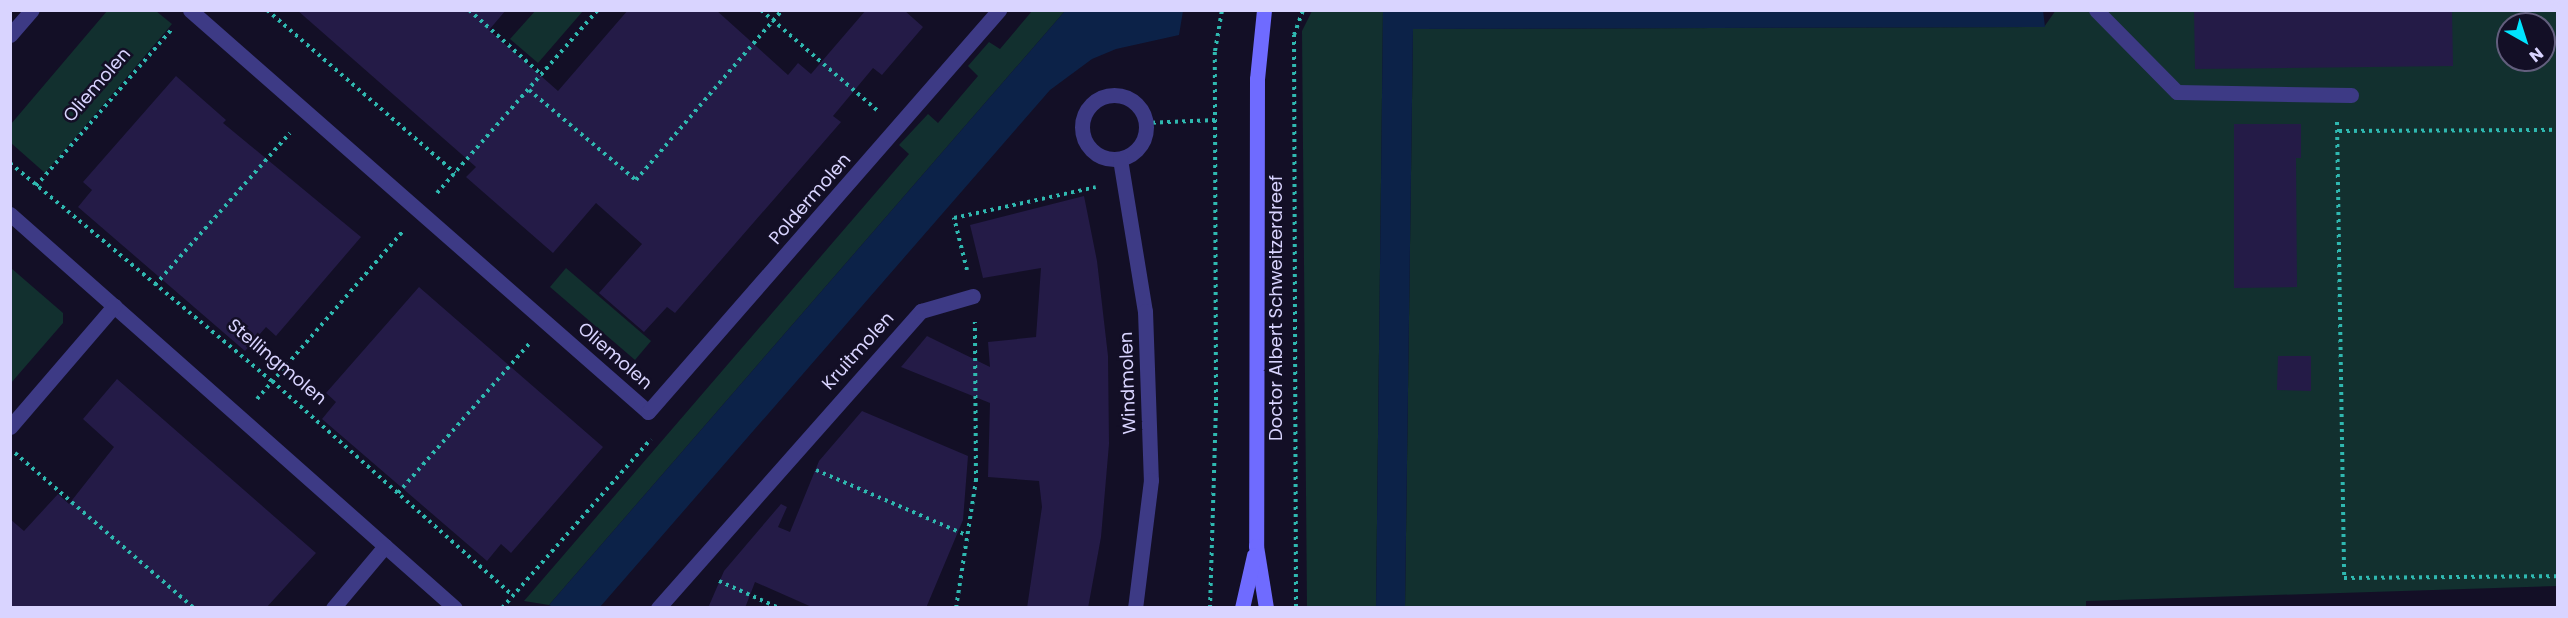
<!DOCTYPE html>
<html>
<head>
<meta charset="utf-8">
<style>
	body { margin:0 }
	#map { position:relative; width:2568px; height:618px; overflow:hidden; background:#130f26; font-family:Poppins,sans-serif }
	div>[style] { position:absolute }
	.green>* { inset:0; background:#12302f }
	.water>* { inset:0; background:#0c2248 }
	.building>* { inset:0; background:#241b47 }
	.path>* { height:4px; margin-top:-2px; transform-origin:0; background:repeating-linear-gradient(90deg,#2fb8b0 0 3px,transparent 0 7.5px) }
	.lane>* { height:15px; margin:-7.5px; padding:0 7.5px; transform-origin:7.5px; border-radius:7.5px; background:#3d3a85 }
	.street>* { height:15px; margin:-7.5px; padding:0 7.5px; transform-origin:7.5px; border-radius:7.5px; background:#3d3a85 }
	.street>.ring { margin:-7.5px; padding:0; box-sizing:content-box; background:none; border:15px solid #3d3a85; border-radius:50% }
	.secondary>* { height:15px; margin:-7.5px; padding:0 7.5px; transform-origin:7.5px; border-radius:7.5px; background:#6f6bff }
	span { translate:-50% -50%; white-space:nowrap; text-align:center; line-height:1.15; -webkit-text-stroke:5px #130f26; paint-order:stroke }
	.street-label { font-size:18px; color:#d9d4ff }
	.frame { position:absolute; inset:0; border:12px solid #d9d4ff; pointer-events:none }
	.north { position:absolute; left:2496px; top:12px; width:60px; height:60px; box-sizing:border-box; background:#130f26; border:2px solid #625e7d; border-radius:50%; rotate:141deg; font-size:16px; font-weight:700; line-height:24px; text-align:center; color:#d9d4ff }
	.north::after { content:''; display:block; margin:auto; width:21px; height:27px; background:#00e5ff; clip-path:polygon(50% 0,100% 100%,50% 72%,0 100%) }
</style>
</head>
<body>
<div id="map">
	<div class="green">
		<div style="clip-path:polygon(536px 10px,583px 11px,538px 63px,510px 39px)"></div>
		<div style="clip-path:polygon(evenodd,2056px 10px,2557px 11px,2557px 586px,2086px 601px,2086px 608px,1405px 608px,1413px 29px,2044px 27px,2056px 10px,2508px 24px,2544px 24px,2544px 60px,2508px 60px,2508px 24px)"></div>
		<div style="clip-path:polygon(107px 11px,156px 11px,172px 24px,45px 173px,11px 143px,11px 124px)"></div>
		<div style="clip-path:polygon(1032px 11px,1065px 11px,549px 605px,524px 601px,909px 154px,899px 145px,928px 114px,938px 123px,978px 76px,968px 66px,989px 42px,1000px 49px)"></div>
		<div style="clip-path:polygon(1312px 11px,1383px 11px,1376px 607px,1307px 607px,1302px 31px)"></div>
		<div style="clip-path:polygon(11px 268px,63px 313px,63px 323px,11px 383px)"></div>
		<div style="clip-path:polygon(566px 268px,651px 341px,635px 360px,550px 287px)"></div>
	</div>
	<div class="water">
		<div style="clip-path:polygon(1065px 11px,1183px 11px,1179px 35px,1116px 49px,1092px 59px,1050px 90px,600px 607px,553px 607px,549px 605px)"></div>
		<div style="clip-path:polygon(1383px 11px,2043px 10px,2045px 27px,1413px 29px,1405px 607px,1376px 608px)"></div>
	</div>
	<div class="building">
		<div style="clip-path:polygon(297px 10px,506px 10px,489px 30px,558px 91px,628px 10px,716px 10px,788px 75px,798px 63px,811px 74px,866px 10px,904px 10px,923px 27px,882px 75px,873px 68px,833px 116px,841px 122px,675px 313px,667px 307px,644px 332px,599px 293px,642px 244px,596px 203px,553px 253px,466px 177px,476px 167px)"></div>
		<div style="clip-path:polygon(2194px 10px,2452px 10px,2453px 66px,2195px 69px)"></div>
		<div style="clip-path:polygon(176px 76px,226px 120px,223px 123px,361px 237px,276px 336px,266px 327px,245px 351px,78px 207px,92px 190px,83px 182px)"></div>
		<div style="clip-path:polygon(2234px 124px,2301px 124px,2301px 158px,2296px 158px,2297px 287px,2234px 288px)"></div>
		<div style="clip-path:polygon(1084px 196px,1097px 261px,1108px 356px,1109px 444px,1101px 537px,1088px 608px,1027px 608px,1042px 507px,1039px 481px,988px 477px,990px 403px,901px 367px,927px 336px,990px 367px,988px 342px,1036px 337px,1041px 268px,983px 278px,970px 225px)"></div>
		<div style="clip-path:polygon(419px 287px,603px 447px,511px 553px,501px 544px,487px 561px,322px 419px,336px 402px,326px 393px)"></div>
		<div style="clip-path:polygon(2278px 356px,2311px 356px,2311px 391px,2277px 390px)"></div>
		<div style="clip-path:polygon(117px 379px,316px 553px,266px 608px,10px 608px,10px 519px,24px 531px,58px 494px,69px 504px,114px 447px,83px 419px)"></div>
		<div style="clip-path:polygon(862px 411px,968px 456px,963px 520px,926px 608px,814px 608px,755px 582px,745px 608px,708px 608px,724px 571px,781px 504px,787px 507px,778px 527px,790px 532px,819px 461px)"></div>
	</div>
	<div class="path">
		<div style="left:267px;top:10px;width:249px;rotate:40.9deg"></div>
		<div style="left:469px;top:10px;width:98px;rotate:41.7deg"></div>
		<div style="left:761px;top:10px;width:153px;rotate:40.8deg"></div>
		<div style="left:529px;top:90px;width:140px;rotate:40.1deg"></div>
		<div style="left:636px;top:180px;width:224px;rotate:-49.3deg"></div>
		<div style="left:2337px;top:122px;width:456px;rotate:89.1deg"></div>
		<div style="left:2344px;top:578px;width:214px;rotate:-0.5deg"></div>
		<div style="left:1145px;top:123px;width:71px;rotate:-2.4deg"></div>
		<div style="left:2339px;top:131px;width:219px;rotate:-0.3deg"></div>
		<div style="left:10px;top:163px;width:341px;rotate:39.8deg"></div>
		<div style="left:272px;top:381px;width:323px;rotate:41.7deg"></div>
		<div style="left:36px;top:186px;width:206px;rotate:-49.1deg"></div>
		<div style="left:437px;top:193px;width:244px;rotate:-48.7deg"></div>
		<div style="left:967px;top:270px;width:54px;rotate:-104deg"></div>
		<div style="left:954px;top:218px;width:145px;rotate:-12.3deg"></div>
		<div style="left:155px;top:285px;width:203px;rotate:-48.4deg"></div>
		<div style="left:257px;top:399px;width:221px;rotate:-49deg"></div>
		<div style="left:15px;top:453px;width:237px;rotate:40.9deg"></div>
		<div style="left:816px;top:470px;width:163px;rotate:23.4deg"></div>
		<div style="left:398px;top:493px;width:200px;rotate:-48.7deg"></div>
		<div style="left:719px;top:581px;width:66px;rotate:24.2deg"></div>
		<div style="left:1296px;top:607px;width:572px;rotate:-90.2deg"></div>
		<div style="left:1294px;top:35px;width:27px;rotate:-70deg"></div>
		<div style="left:502px;top:608px;width:225px;rotate:-48.6deg"></div>
		<div style="left:956px;top:608px;width:129px;rotate:-81.1deg"></div>
		<div style="left:976px;top:481px;width:159px;rotate:-90.4deg"></div>
		<div style="left:1210px;top:608px;width:208px;rotate:-88.3deg"></div>
		<div style="left:1216px;top:400px;width:349px;rotate:-90.2deg"></div>
		<div style="left:1215px;top:51px;width:42px;rotate:-80.3deg"></div>
	</div>
	<div class="lane">
		<div style="left:2096px;top:10px;width:115px;rotate:45.4deg"></div>
		<div style="left:2177px;top:92px;width:174px;rotate:1deg"></div>
	</div>
	<div class="street">
		<div style="left:190px;top:10px;width:609px;rotate:41.27deg"></div>
		<div style="left:648px;top:412px;width:534px;rotate:-48.87deg"></div>
		<div style="left:10px;top:35px;width:33px;rotate:-49deg"></div>
		<div class="ring" style="left:1082px;top:95px;width:49px;height:49px"></div>
		<div style="left:1120px;top:159px;width:154px;rotate:80.7deg"></div>
		<div style="left:1145px;top:311px;width:169px;rotate:88deg"></div>
		<div style="left:1151px;top:480px;width:129px;rotate:97.1deg"></div>
		<div style="left:10px;top:214px;width:594px;rotate:41.52deg"></div>
		<div style="left:10px;top:427px;width:160px;rotate:-49.3deg"></div>
		<div style="left:333px;top:608px;width:81px;rotate:-50deg"></div>
		<div style="left:658px;top:608px;width:397px;rotate:-48.5deg"></div>
		<div style="left:921px;top:311px;width:54px;rotate:-16.1deg"></div>
	</div>
	<div class="secondary">
		<div style="left:1264px;top:10px;width:69px;rotate:95.8deg"></div>
		<div style="left:1257px;top:79px;width:467px;rotate:90.1deg"></div>
		<div style="left:1256px;top:546px;width:63px;rotate:80.8deg"></div>
		<div style="left:1242px;top:608px;width:54px;rotate:-77.2deg"></div>
	</div>
	<div class="street-label">
		<span style="left:97px;top:85px;rotate:-49deg">Oliemolen</span>
		<span style="left:810px;top:199px;rotate:-49deg">Poldermolen</span>
		<span style="left:1276px;top:308px;rotate:-90deg">Doctor Albert Schweitzerdreef</span>
		<span style="left:858px;top:351px;rotate:-48deg">Kruitmolen</span>
		<span style="left:615px;top:356px;rotate:41deg">Oliemolen</span>
		<span style="left:277px;top:362px;rotate:40deg">Stellingmolen</span>
		<span style="left:1128px;top:383px;rotate:-92deg">Windmolen</span>
	</div>
	<div class="frame"></div>
	<div class="north">N</div>
</div>
</body>
</html>
